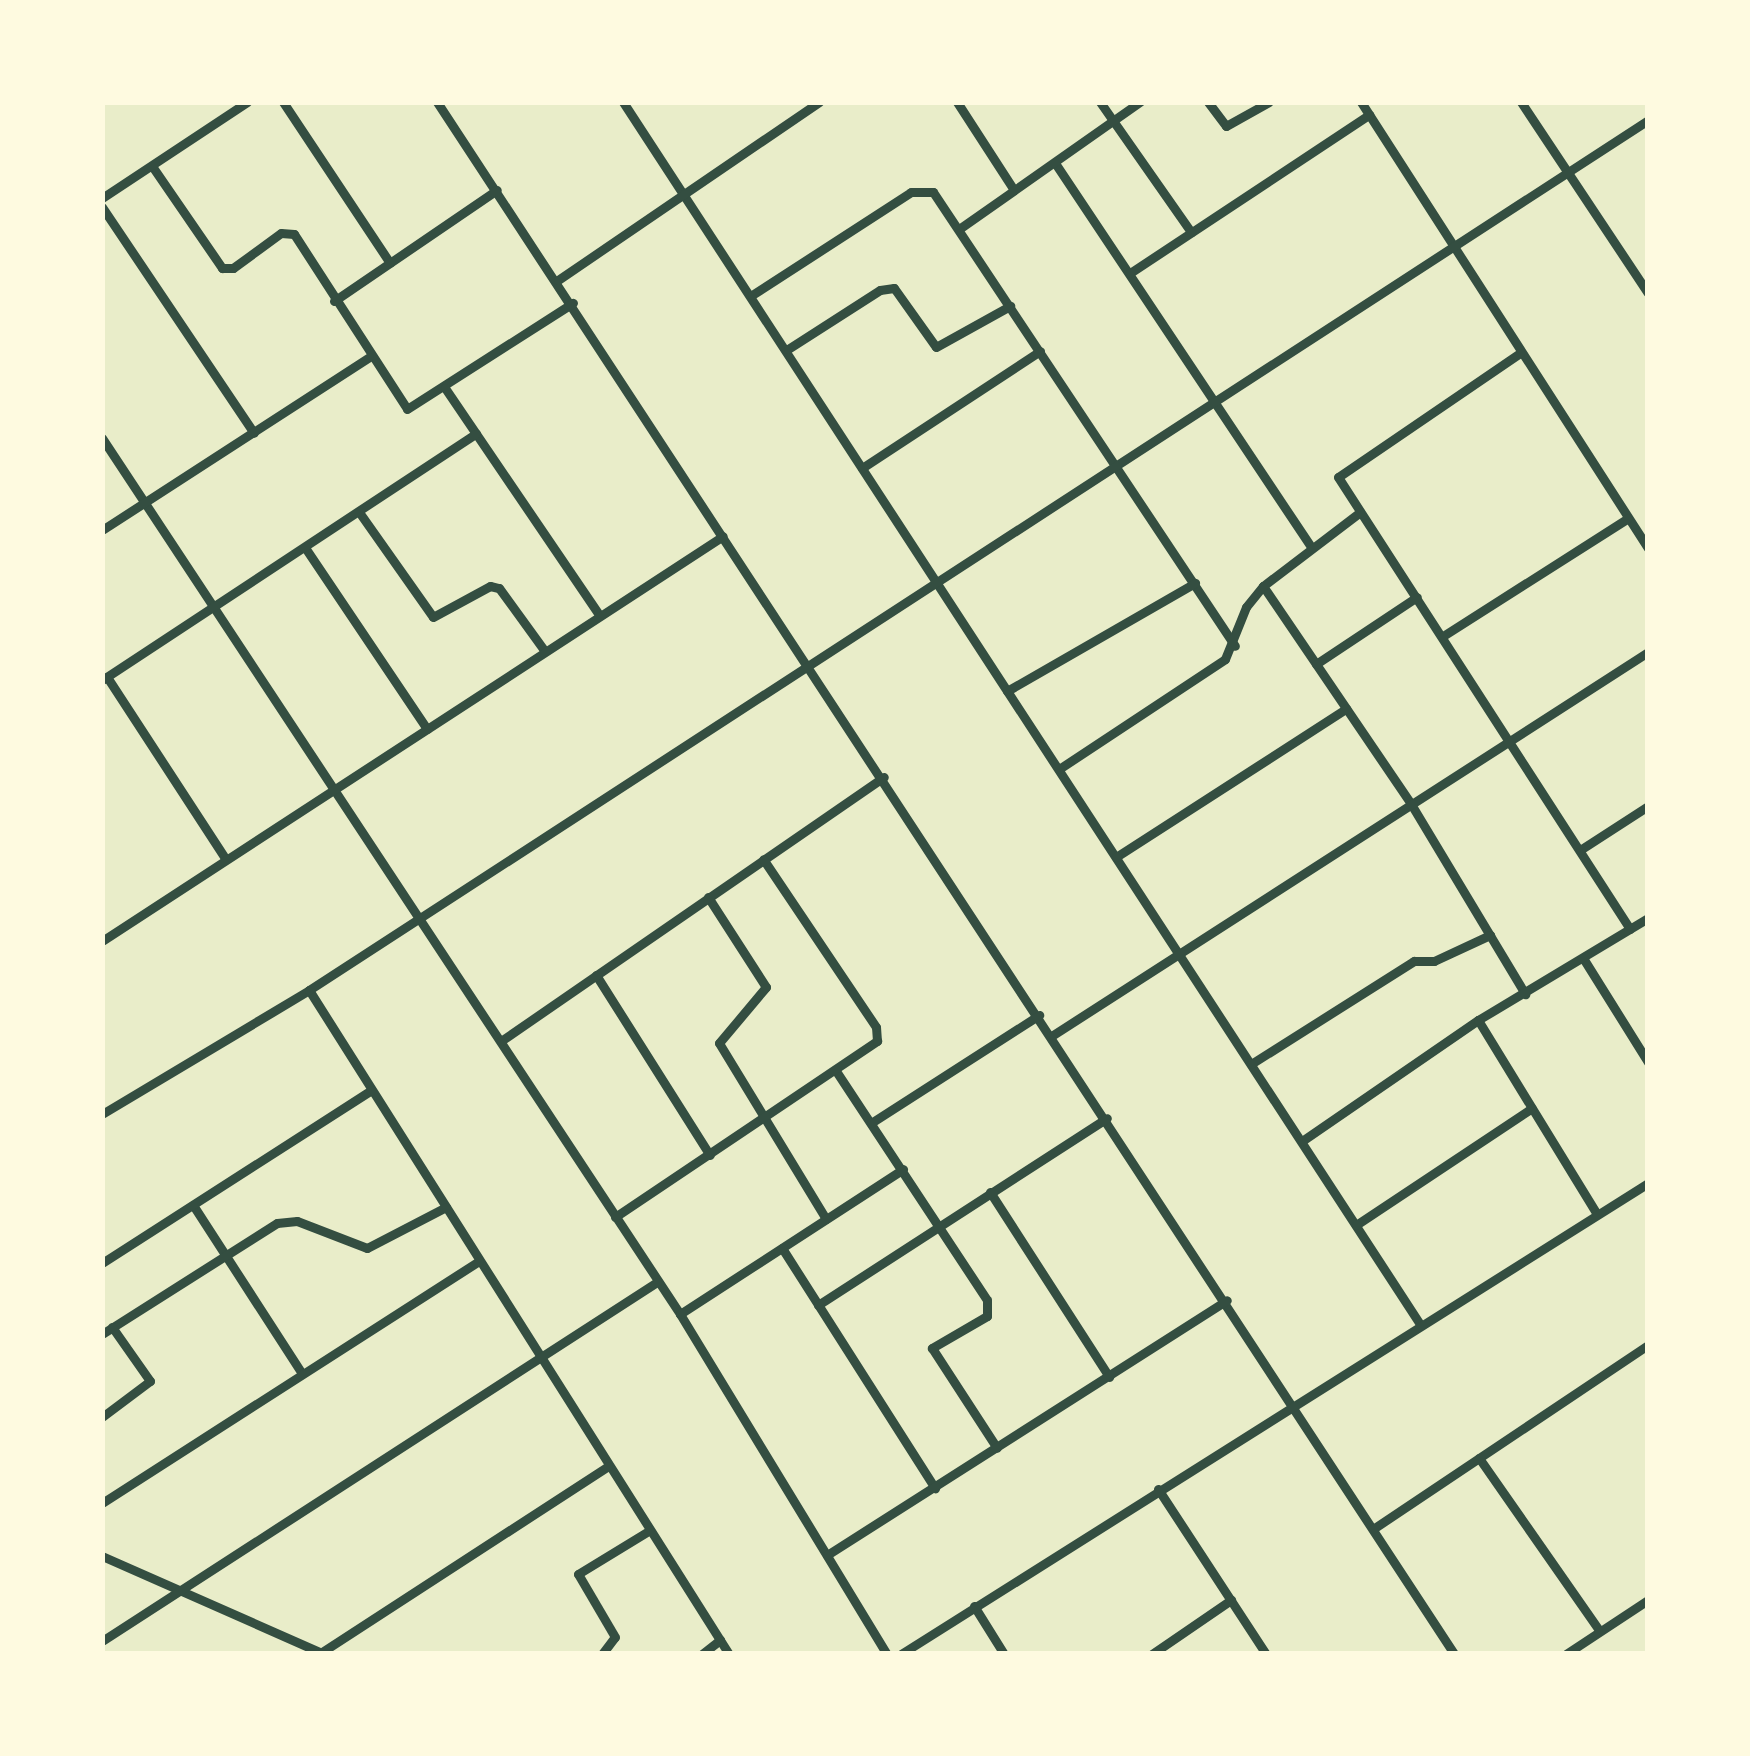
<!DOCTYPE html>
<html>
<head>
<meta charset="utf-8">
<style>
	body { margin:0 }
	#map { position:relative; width:1750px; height:1756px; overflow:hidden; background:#e9edc9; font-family:"Exo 2",sans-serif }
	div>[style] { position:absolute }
	.minor>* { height:9px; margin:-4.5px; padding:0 4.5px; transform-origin:4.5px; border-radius:4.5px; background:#344e41 }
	span { translate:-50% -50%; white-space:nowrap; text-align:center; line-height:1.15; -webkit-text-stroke:8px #fefae0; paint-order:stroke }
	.frame { position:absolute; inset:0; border:105px solid #fefae0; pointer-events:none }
</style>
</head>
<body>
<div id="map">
	<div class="minor">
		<div style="left:283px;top:102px;width:193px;rotate:56.4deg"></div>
		<div style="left:437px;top:102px;width:1856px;rotate:56.76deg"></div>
		<div style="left:623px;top:102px;width:1459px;rotate:56.89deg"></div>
		<div style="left:957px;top:102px;width:105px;rotate:57.1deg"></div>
		<div style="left:1100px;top:102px;width:159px;rotate:55deg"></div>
		<div style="left:1208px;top:102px;width:30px;rotate:53deg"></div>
		<div style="left:1226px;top:126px;width:49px;rotate:-29.2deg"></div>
		<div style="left:1361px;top:102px;width:530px;rotate:57.24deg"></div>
		<div style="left:1521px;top:102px;width:229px;rotate:56.4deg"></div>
		<div style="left:1055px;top:163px;width:462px;rotate:56.3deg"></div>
		<div style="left:152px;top:166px;width:124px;rotate:55.5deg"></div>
		<div style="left:222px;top:268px;width:11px"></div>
		<div style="left:233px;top:268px;width:59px;rotate:-36.1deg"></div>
		<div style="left:281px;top:233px;width:13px;rotate:4deg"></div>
		<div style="left:294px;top:234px;width:208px;rotate:57.1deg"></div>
		<div style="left:407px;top:409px;width:197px;rotate:-32.6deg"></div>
		<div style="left:102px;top:198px;width:174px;rotate:-33.5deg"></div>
		<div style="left:102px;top:207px;width:272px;rotate:56.1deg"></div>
		<div style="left:959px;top:229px;width:221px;rotate:-35.1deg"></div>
		<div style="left:1130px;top:273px;width:287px;rotate:-33.5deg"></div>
		<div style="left:558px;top:280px;width:316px;rotate:-34.3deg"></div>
		<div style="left:752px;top:295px;width:189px;rotate:-32.9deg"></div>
		<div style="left:911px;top:192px;width:22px"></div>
		<div style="left:933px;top:192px;width:545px;rotate:56.37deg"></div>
		<div style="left:334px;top:301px;width:197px;rotate:-34.3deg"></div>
		<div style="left:788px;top:349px;width:109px;rotate:-32.7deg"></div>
		<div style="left:880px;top:290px;width:14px;rotate:-8deg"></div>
		<div style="left:894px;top:288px;width:72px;rotate:54.6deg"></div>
		<div style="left:936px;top:347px;width:85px;rotate:-29deg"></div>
		<div style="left:1520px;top:353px;width:220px;rotate:145.7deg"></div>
		<div style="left:1338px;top:477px;width:538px;rotate:57.14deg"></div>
		<div style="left:445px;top:388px;width:274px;rotate:55.8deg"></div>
		<div style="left:102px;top:438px;width:1050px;rotate:56.58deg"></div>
		<div style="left:680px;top:1314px;width:398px;rotate:58.7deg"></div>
		<div style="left:862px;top:468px;width:213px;rotate:-33.3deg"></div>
		<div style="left:359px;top:512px;width:128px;rotate:54.8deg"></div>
		<div style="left:433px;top:617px;width:65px;rotate:-28.5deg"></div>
		<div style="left:490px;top:586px;width:9px;rotate:13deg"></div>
		<div style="left:499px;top:588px;width:77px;rotate:54deg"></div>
		<div style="left:102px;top:530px;width:318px;rotate:-32.9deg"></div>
		<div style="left:306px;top:549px;width:217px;rotate:56.1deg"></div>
		<div style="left:1263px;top:586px;width:263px;rotate:55.8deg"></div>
		<div style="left:1411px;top:804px;width:222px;rotate:59deg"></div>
		<div style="left:1443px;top:636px;width:219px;rotate:-32.5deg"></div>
		<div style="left:1316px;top:664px;width:121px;rotate:-33.6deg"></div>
		<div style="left:107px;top:677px;width:216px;rotate:56.9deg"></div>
		<div style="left:102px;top:680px;width:448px;rotate:-33.4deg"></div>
		<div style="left:1007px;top:691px;width:217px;rotate:-29.9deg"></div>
		<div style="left:1059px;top:769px;width:199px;rotate:-33.5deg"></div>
		<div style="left:1225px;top:659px;width:56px;rotate:-68deg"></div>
		<div style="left:1246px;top:607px;width:27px;rotate:-51deg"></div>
		<div style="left:1263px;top:586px;width:122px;rotate:-37.3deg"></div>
		<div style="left:1580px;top:850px;width:81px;rotate:-32.9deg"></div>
		<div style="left:1116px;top:857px;width:274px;rotate:-32.8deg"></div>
		<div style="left:708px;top:897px;width:107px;rotate:57.2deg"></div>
		<div style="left:766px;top:987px;width:73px;rotate:130deg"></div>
		<div style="left:719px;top:1043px;width:206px;rotate:58.7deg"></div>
		<div style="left:102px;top:941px;width:741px;rotate:-33.11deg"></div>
		<div style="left:1583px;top:958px;width:123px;rotate:58deg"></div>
		<div style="left:596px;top:975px;width:213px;rotate:57.7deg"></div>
		<div style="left:309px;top:990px;width:786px;rotate:57.69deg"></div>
		<div style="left:1478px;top:1020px;width:228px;rotate:58.5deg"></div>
		<div style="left:1053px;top:1035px;width:708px;rotate:-32.77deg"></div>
		<div style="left:501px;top:1041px;width:465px;rotate:-34.6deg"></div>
		<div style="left:1251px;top:1064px;width:193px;rotate:-32.3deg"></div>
		<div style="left:1414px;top:961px;width:20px"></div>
		<div style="left:1434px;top:961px;width:62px;rotate:-24.9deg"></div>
		<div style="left:836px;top:1071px;width:274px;rotate:56.6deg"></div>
		<div style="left:987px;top:1300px;width:16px;rotate:90deg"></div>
		<div style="left:987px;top:1316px;width:64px;rotate:149.8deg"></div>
		<div style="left:932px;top:1348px;width:119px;rotate:57deg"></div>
		<div style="left:102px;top:1114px;width:241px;rotate:-30.9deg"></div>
		<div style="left:309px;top:990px;width:1597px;rotate:-33.01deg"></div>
		<div style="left:871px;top:1123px;width:200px;rotate:-32.7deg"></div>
		<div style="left:1302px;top:1141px;width:214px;rotate:-34.5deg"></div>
		<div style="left:1478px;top:1020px;width:198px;rotate:-31deg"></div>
		<div style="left:990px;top:1192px;width:220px;rotate:57.2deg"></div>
		<div style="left:193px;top:1205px;width:199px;rotate:57.1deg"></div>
		<div style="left:615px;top:1217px;width:316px;rotate:-33.9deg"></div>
		<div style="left:877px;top:1041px;width:14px;rotate:-94deg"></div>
		<div style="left:876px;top:1027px;width:202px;rotate:-123.9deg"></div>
		<div style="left:1356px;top:1225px;width:211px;rotate:-33.6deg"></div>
		<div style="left:782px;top:1248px;width:285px;rotate:57.5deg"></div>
		<div style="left:102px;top:1263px;width:320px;rotate:-32.7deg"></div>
		<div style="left:818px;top:1305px;width:344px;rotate:-32.9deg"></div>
		<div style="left:680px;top:1314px;width:266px;rotate:-33deg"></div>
		<div style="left:102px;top:1334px;width:207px;rotate:-32.4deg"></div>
		<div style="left:277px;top:1223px;width:20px;rotate:-6deg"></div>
		<div style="left:297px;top:1221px;width:75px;rotate:21.1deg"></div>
		<div style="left:367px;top:1248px;width:89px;rotate:-27.4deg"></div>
		<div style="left:102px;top:1417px;width:60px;rotate:-36.9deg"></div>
		<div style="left:150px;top:1381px;width:66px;rotate:-125.1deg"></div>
		<div style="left:1479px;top:1458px;width:210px;rotate:55.1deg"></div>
		<div style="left:1158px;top:1489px;width:197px;rotate:56.8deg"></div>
		<div style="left:102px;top:1503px;width:448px;rotate:-32.7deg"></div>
		<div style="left:1373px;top:1529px;width:331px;rotate:-33.8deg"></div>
		<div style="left:827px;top:1555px;width:474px;rotate:-32.5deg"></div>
		<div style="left:102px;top:1556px;width:243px;rotate:23.8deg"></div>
		<div style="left:974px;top:1606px;width:57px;rotate:58deg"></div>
		<div style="left:102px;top:1641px;width:661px;rotate:-32.9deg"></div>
		<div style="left:322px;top:1652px;width:341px;rotate:-33deg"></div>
		<div style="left:602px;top:1654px;width:21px;rotate:-53deg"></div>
		<div style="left:615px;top:1637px;width:73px;rotate:-120.4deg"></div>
		<div style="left:578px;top:1574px;width:84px;rotate:-31.4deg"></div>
		<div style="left:702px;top:1654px;width:23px;rotate:-38deg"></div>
		<div style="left:901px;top:1654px;width:883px;rotate:-32.23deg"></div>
		<div style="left:1152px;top:1654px;width:96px;rotate:-34.4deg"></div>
		<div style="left:1566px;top:1654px;width:98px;rotate:-33.4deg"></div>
	</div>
	<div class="frame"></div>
</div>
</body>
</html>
